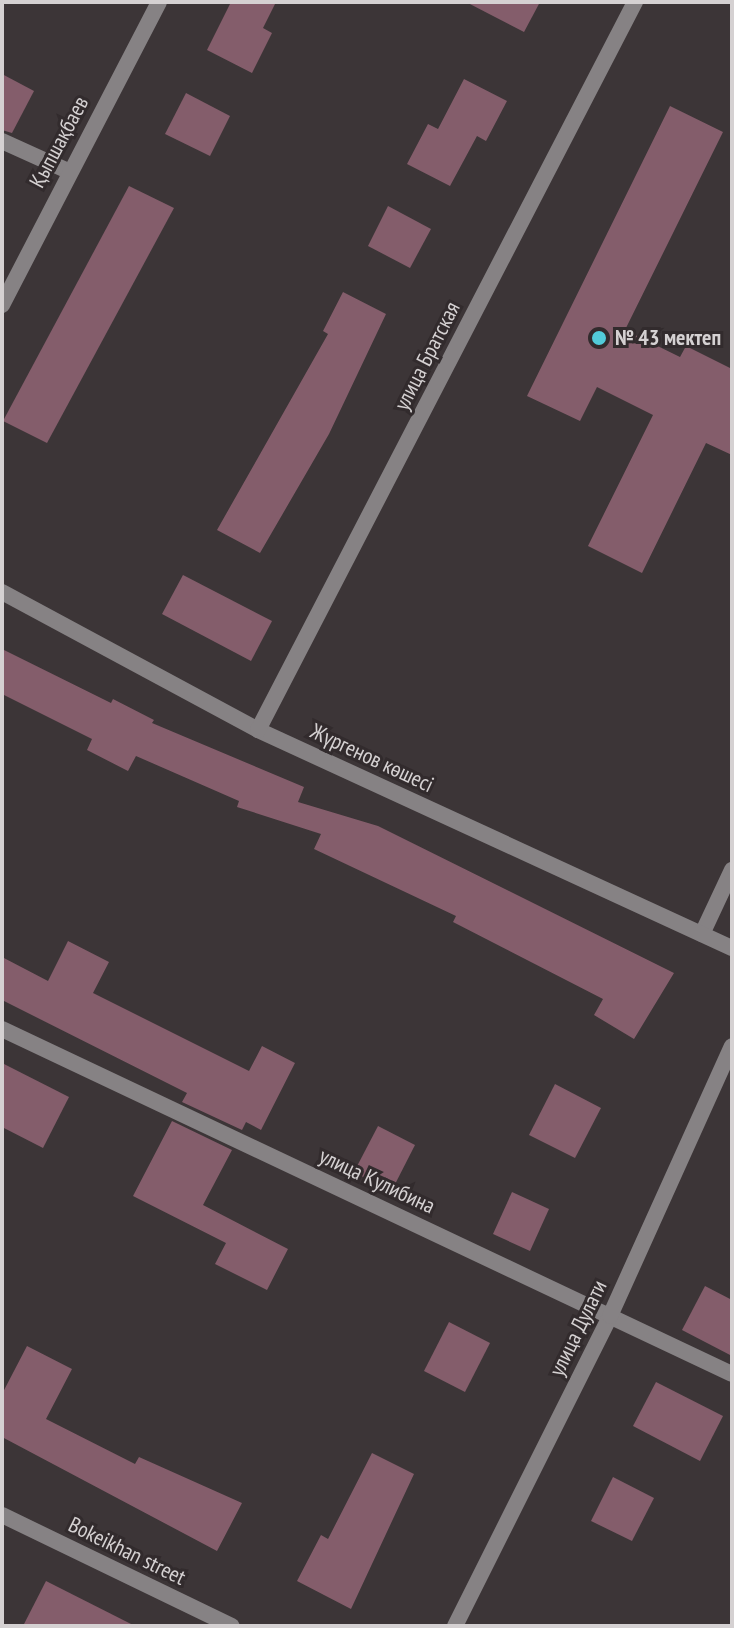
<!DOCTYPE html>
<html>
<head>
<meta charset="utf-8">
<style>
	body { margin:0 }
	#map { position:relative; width:734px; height:1628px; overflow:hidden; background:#3c3537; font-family:"PT Sans Narrow",sans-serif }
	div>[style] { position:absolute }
	.building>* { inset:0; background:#845d6b }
	.service>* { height:16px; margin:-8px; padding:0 8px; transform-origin:8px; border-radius:8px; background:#868284 }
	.minor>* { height:16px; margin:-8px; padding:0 8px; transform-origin:8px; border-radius:8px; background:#868284 }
	.tertiary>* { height:16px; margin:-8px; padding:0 8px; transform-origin:8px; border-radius:8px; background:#868284 }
	.dots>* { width:22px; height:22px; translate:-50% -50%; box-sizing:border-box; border:4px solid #322b2d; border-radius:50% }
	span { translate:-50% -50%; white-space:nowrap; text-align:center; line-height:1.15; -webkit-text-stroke:6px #322b2d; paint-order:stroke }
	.street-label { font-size:22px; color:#d5d1d2 }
	.poi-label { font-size:22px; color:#d5d1d2; font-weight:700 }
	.left { translate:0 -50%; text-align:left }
	.frame { position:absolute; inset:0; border:4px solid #d5d1d2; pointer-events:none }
</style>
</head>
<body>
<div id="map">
	<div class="building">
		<div style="clip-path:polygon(231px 2px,276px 2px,263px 28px,272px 33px,252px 73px,207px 50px)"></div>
		<div style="clip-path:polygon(466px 2px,540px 2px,524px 32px)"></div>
		<div style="clip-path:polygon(2px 74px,34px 91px,12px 133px,2px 130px)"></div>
		<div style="clip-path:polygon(464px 79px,507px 101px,486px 141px,477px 136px,450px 186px,407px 164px,428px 124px,438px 129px)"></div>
		<div style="clip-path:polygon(186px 93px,230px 116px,210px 156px,165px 134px)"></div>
		<div style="clip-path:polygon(670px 106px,723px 132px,625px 330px,680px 357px,686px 346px,732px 369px,732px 455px,706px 443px,642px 573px,588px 546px,653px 415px,597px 387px,580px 421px,527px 396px)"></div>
		<div style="clip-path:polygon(129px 186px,174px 208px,47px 443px,3px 421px)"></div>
		<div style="clip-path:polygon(388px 206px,431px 229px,410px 268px,368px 246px)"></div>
		<div style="clip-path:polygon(343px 292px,386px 314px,329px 434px,260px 553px,217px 530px,328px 334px,323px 331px)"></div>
		<div style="clip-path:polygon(183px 575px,272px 621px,251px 661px,162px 614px)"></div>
		<div style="clip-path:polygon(2px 649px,111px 703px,113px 699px,154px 720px,152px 723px,304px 787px,298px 802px,378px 826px,674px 973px,634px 1039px,594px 1015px,603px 999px,453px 922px,456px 916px,314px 849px,321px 834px,237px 807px,239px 801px,136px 756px,128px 771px,87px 750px,92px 739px,2px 694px)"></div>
		<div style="clip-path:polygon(68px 941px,109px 962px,93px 993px,249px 1071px,262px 1046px,295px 1063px,261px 1130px,246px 1122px,242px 1130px,182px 1102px,187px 1093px,2px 1000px,2px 957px,48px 981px)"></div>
		<div style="clip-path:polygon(2px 1063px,69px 1097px,43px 1148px,2px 1127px)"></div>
		<div style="clip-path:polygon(555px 1084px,601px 1108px,575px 1158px,529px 1135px)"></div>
		<div style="clip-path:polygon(172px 1121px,232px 1150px,203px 1205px,288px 1249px,267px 1290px,215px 1264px,226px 1243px,133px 1196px)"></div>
		<div style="clip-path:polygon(378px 1126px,415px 1145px,391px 1192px,354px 1172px)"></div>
		<div style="clip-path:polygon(512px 1192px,549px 1209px,530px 1251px,493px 1234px)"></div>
		<div style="clip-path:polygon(705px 1286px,732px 1300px,732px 1356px,682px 1330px)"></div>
		<div style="clip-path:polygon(449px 1322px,490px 1343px,465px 1392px,424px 1371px)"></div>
		<div style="clip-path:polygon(27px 1346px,72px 1369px,46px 1419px,135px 1464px,139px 1457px,242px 1503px,217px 1551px,2px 1437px,2px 1394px)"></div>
		<div style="clip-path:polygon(656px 1382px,723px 1416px,700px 1461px,633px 1426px)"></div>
		<div style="clip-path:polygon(372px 1453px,414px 1474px,351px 1609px,297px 1581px,321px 1535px,328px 1539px)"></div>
		<div style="clip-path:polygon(613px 1477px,654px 1498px,632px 1541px,591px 1521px)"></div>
		<div style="clip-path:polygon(46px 1581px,135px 1626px,23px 1626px)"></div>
	</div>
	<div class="service">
		<div style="left:702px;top:934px;width:71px;rotate:-64.9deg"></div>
	</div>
	<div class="minor">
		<div style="left:2px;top:141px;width:72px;rotate:24.4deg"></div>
		<div style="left:2px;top:592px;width:291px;rotate:28.3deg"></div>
		<div style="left:258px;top:730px;width:522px;rotate:24.7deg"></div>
		<div style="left:258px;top:730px;width:820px;rotate:-62.62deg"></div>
		<div style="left:2px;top:1029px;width:807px;rotate:25.3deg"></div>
		<div style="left:2px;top:1515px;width:255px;rotate:25.8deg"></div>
		<div style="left:455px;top:1626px;width:347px;rotate:-63.4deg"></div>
		<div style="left:610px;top:1316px;width:296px;rotate:-65.7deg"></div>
	</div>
	<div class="tertiary">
		<div style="left:2px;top:305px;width:341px;rotate:-62.6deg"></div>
	</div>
	<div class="dots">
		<div style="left:599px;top:338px;background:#52cbd9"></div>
	</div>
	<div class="street-label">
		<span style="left:59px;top:142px;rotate:-62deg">Қыпшақбаев</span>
		<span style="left:427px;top:356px;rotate:-63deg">улица Братская</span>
		<span style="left:372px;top:758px;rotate:25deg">Жүргенов көшесі</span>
		<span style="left:377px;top:1181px;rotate:25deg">улица Кулибина</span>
		<span style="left:578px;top:1328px;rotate:-64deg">улица Дулати</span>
		<span style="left:127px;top:1551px;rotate:26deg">Bokeikhan street</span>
	</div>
	<div class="poi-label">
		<span class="left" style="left:615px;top:338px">№ 43 мектеп</span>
	</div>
	<div class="frame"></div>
</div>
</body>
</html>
